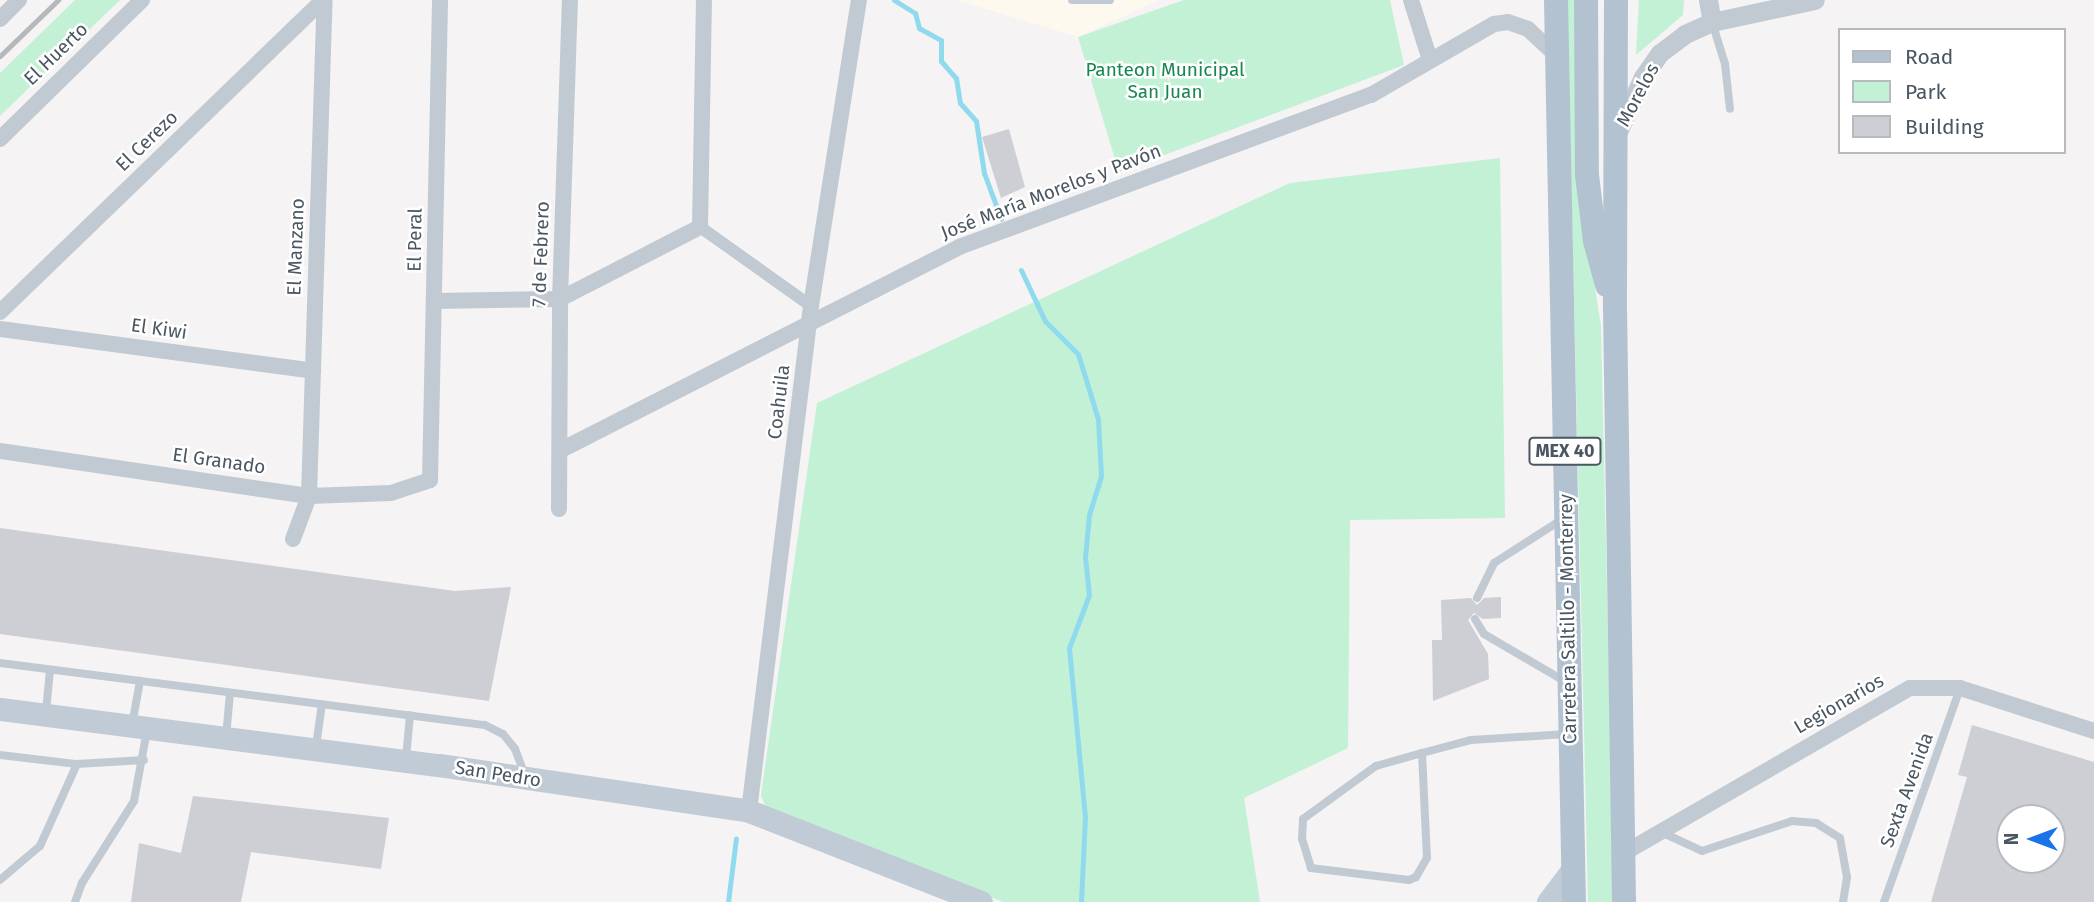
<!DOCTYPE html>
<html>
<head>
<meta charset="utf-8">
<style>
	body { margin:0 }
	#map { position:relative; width:2094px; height:902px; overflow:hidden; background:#f5f3f3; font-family:"Fira Sans",sans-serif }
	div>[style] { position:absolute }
	.commercial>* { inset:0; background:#fdf9ef }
	.green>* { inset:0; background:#c3f1d5 }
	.stream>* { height:5px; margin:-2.5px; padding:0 2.5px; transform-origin:2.5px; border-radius:2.5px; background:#90daee }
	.building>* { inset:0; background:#cdcfd5 }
	.service>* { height:8px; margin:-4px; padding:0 4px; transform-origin:4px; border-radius:4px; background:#c1cad2 }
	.pedestrian>* { height:12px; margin:-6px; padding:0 6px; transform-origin:6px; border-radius:6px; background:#c1cad2 }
	.minor>* { height:16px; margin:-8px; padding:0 8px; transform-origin:8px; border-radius:8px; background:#c1cad2 }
	.tertiary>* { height:19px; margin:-9.5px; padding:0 9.5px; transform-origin:9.5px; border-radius:9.5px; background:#c1cad2 }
	.secondary>* { height:23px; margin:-11.5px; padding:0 11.5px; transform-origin:11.5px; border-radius:11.5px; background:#c1cbd6 }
	.primary>* { height:24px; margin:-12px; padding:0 12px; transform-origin:12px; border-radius:12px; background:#b3c2d1 }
	.rail>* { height:5px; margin:-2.5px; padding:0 2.5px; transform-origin:2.5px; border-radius:2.5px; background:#b5b8bd }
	span { translate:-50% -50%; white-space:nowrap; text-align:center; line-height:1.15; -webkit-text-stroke:5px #fff; paint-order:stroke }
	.shield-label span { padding:2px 5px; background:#fff; border:2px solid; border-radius:5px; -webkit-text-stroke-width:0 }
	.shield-label { font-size:18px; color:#4a5661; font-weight:700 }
	.street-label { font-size:19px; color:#4a5661 }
	.park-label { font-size:19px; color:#17864f }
	.legend { position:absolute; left:1838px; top:28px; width:228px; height:126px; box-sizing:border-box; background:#fff; border:2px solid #b7bbc0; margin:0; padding:9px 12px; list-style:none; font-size:21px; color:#4a5661 }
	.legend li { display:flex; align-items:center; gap:14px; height:35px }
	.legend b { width:35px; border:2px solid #b7bbc0 }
	.north { position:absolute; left:1996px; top:804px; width:70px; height:70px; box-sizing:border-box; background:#fff; border:2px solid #b7bbc0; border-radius:50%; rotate:270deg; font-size:19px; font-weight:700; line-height:28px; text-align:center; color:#4a5661 }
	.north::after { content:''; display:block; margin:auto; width:24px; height:32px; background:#1a73e8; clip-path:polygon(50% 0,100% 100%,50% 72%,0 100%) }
</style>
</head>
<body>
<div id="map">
	<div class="commercial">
		<div style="clip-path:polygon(956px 0,1159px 0,1078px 37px)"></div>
	</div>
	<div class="green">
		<div style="clip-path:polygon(75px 0,120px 0,0 116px,0 73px)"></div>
		<div style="clip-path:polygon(1184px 0,1390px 0,1404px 65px,1119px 172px,1078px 37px)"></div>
		<div style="clip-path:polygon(1567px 0,1578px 0,1582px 206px,1601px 326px,1614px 902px,1588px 902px)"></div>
		<div style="clip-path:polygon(1639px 0,1684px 0,1683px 15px,1636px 55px)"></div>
		<div style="clip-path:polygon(1500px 158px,1505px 518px,1350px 520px,1348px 748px,1244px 798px,1260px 902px,1003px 902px,765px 806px,761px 795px,817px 403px,1290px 183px)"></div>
	</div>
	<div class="stream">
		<div style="left:894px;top:0;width:25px;rotate:32deg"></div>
		<div style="left:915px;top:13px;width:16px;rotate:75deg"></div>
		<div style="left:919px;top:28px;width:25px;rotate:29deg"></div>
		<div style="left:941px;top:40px;width:21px;rotate:90deg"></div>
		<div style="left:941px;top:61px;width:23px;rotate:49deg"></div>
		<div style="left:956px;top:78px;width:25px;rotate:81deg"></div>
		<div style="left:960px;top:103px;width:24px;rotate:48deg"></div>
		<div style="left:976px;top:121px;width:53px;rotate:81.3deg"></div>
		<div style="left:984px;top:173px;width:49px;rotate:69.7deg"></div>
		<div style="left:1021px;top:270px;width:56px;rotate:64.8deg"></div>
		<div style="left:1045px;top:321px;width:47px;rotate:45deg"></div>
		<div style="left:1078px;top:354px;width:68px;rotate:72.9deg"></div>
		<div style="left:1098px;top:419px;width:57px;rotate:87deg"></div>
		<div style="left:1101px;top:476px;width:41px;rotate:107.1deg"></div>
		<div style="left:1089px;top:515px;width:42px;rotate:95.4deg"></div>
		<div style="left:1085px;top:557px;width:38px;rotate:84deg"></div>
		<div style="left:1089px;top:595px;width:57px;rotate:110.7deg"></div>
		<div style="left:1069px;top:648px;width:170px;rotate:84.6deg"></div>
		<div style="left:1085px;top:817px;width:84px;rotate:92.7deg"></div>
		<div style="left:728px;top:902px;width:64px;rotate:-82.9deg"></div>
	</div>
	<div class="building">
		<div style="clip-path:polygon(1009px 129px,1025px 187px,1001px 198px,982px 137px)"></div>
		<div style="clip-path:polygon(0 528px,455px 591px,511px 587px,489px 701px,0 634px)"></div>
		<div style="clip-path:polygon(1501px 597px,1501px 618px,1483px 619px,1474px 613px,1468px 620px,1488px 654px,1489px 679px,1433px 701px,1432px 640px,1442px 640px,1441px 600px,1471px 598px,1477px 605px,1484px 598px)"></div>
		<div style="clip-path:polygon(evenodd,1972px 725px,2094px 762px,2094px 902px,1931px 902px,1967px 777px,1958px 775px,1972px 725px,2010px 818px,2052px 818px,2052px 860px,2010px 860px,2010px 818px)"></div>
		<div style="clip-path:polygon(193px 796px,389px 818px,381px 869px,251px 852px,241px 902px,131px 902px,139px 843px,181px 853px)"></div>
	</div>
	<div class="service">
		<div style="left:1072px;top:0;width:38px"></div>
		<div style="left:1712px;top:22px;width:44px;rotate:72.8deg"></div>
		<div style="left:1725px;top:64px;width:45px;rotate:83.7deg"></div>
		<div style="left:1477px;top:598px;width:39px;rotate:-64deg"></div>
		<div style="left:1494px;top:563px;width:80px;rotate:-32.7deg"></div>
		<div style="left:1475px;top:619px;width:17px;rotate:59deg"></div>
		<div style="left:1484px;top:634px;width:95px;rotate:30.3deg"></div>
		<div style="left:0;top:663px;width:489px;rotate:7.3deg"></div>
		<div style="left:485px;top:725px;width:20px;rotate:27deg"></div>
		<div style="left:503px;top:734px;width:19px;rotate:51deg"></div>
		<div style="left:515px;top:749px;width:28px;rotate:69deg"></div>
		<div style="left:46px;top:711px;width:41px;rotate:-84.4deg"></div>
		<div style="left:132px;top:725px;width:45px;rotate:-79.7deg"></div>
		<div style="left:226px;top:737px;width:44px;rotate:-84.8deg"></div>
		<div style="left:316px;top:746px;width:42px;rotate:-81.9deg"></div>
		<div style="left:1422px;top:753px;width:105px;rotate:87.3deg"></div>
		<div style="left:1427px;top:858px;width:22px;rotate:120deg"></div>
		<div style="left:1416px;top:877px;width:8px;rotate:157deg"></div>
		<div style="left:1409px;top:880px;width:99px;rotate:-173deg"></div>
		<div style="left:1311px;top:868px;width:30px;rotate:-107deg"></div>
		<div style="left:1302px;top:839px;width:20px;rotate:-87deg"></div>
		<div style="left:1303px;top:819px;width:90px;rotate:-36deg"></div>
		<div style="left:1376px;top:766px;width:48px;rotate:-15.8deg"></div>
		<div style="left:1422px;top:753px;width:51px;rotate:-14.9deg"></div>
		<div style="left:1471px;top:740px;width:96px;rotate:-3.6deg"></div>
		<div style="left:0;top:755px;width:78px;rotate:6.7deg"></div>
		<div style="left:406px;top:758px;width:43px;rotate:-84.7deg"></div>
		<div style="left:1661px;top:832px;width:45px;rotate:24.9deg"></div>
		<div style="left:1702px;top:851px;width:95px;rotate:-18.4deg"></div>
		<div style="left:1792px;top:821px;width:24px;rotate:5deg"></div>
		<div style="left:1816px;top:823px;width:28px;rotate:32deg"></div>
		<div style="left:1840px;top:838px;width:40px;rotate:80deg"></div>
		<div style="left:1847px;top:877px;width:25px;rotate:99deg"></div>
		<div style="left:0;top:880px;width:52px;rotate:-40.4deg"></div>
		<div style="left:40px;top:846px;width:90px;rotate:-65.7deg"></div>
		<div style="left:77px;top:764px;width:67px;rotate:-3.4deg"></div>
		<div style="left:75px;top:902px;width:20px;rotate:-70deg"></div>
		<div style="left:82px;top:883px;width:97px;rotate:-57.6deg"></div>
		<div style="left:134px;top:801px;width:72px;rotate:-79.6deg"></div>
		<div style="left:1884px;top:902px;width:227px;rotate:-70.4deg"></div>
	</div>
	<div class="pedestrian">
		<div style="left:700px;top:227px;width:136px;rotate:35.4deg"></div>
	</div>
	<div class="minor">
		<div style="left:1411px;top:0;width:63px;rotate:72.4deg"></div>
		<div style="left:0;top:19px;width:27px;rotate:-45deg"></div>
		<div style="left:0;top:139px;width:199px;rotate:-44.4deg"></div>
		<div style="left:435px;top:301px;width:125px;rotate:-0.9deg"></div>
		<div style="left:560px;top:299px;width:157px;rotate:-27.2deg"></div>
		<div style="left:700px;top:227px;width:227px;rotate:-89deg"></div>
		<div style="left:0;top:312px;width:449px;rotate:-44deg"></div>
		<div style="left:0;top:329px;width:316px;rotate:7.6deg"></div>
		<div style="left:561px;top:450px;width:447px;rotate:-27deg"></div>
		<div style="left:959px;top:247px;width:439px;rotate:-20.3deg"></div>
		<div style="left:1371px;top:95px;width:142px;rotate:-30deg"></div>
		<div style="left:1494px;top:24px;width:14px;rotate:-8deg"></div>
		<div style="left:1508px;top:22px;width:21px;rotate:19deg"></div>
		<div style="left:1528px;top:29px;width:38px;rotate:43deg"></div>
		<div style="left:0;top:451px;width:312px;rotate:8.3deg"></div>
		<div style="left:309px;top:496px;width:82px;rotate:-2.1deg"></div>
		<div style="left:391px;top:493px;width:41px;rotate:-18.4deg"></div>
		<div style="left:430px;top:480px;width:480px;rotate:-88.8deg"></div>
		<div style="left:559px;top:509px;width:210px;rotate:-89.7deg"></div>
		<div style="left:560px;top:299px;width:299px;rotate:-88.1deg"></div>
		<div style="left:293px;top:539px;width:46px;rotate:-69.6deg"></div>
		<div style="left:309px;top:496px;width:496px;rotate:-88.2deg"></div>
		<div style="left:749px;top:811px;width:509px;rotate:-83deg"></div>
		<div style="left:811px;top:306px;width:310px;rotate:-81.1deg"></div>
		<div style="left:1624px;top:853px;width:330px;rotate:-30deg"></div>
		<div style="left:1910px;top:688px;width:50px"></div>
		<div style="left:1960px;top:688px;width:141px;rotate:17.8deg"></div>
	</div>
	<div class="tertiary">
		<div style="left:1708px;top:0;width:22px;rotate:80deg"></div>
		<div style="left:1617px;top:134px;width:63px;rotate:-65.5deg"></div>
		<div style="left:1643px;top:77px;width:29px;rotate:-55deg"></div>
		<div style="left:1660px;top:53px;width:31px;rotate:-37deg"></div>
		<div style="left:1685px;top:34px;width:30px;rotate:-24deg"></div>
		<div style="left:1712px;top:22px;width:105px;rotate:-12.1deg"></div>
	</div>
	<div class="secondary">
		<div style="left:0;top:709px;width:443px;rotate:7.3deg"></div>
		<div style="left:439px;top:765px;width:313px;rotate:8.4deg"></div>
		<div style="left:749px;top:811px;width:249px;rotate:21.4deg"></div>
		<div style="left:1548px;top:902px;width:41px;rotate:-52.9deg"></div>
	</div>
	<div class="primary">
		<div style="left:1556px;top:0;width:902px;rotate:88.86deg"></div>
		<div style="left:1586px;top:0;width:175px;rotate:89.7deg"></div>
		<div style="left:1587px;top:175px;width:66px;rotate:83.1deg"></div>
		<div style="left:1595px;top:241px;width:46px;rotate:74.7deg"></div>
		<div style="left:1616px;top:0;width:309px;rotate:90.2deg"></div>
		<div style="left:1615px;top:309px;width:593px;rotate:89.13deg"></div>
	</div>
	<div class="rail">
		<div style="left:0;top:56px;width:81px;rotate:-44deg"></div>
	</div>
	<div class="shield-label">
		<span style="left:1565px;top:451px">MEX 40</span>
	</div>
	<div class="street-label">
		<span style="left:56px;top:54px;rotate:-44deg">El Huerto</span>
		<span style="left:1638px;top:95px;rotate:-62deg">Morelos</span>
		<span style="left:147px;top:141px;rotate:-44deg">El Cerezo</span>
		<span style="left:1051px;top:192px;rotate:-21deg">José María Morelos y Pavón</span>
		<span style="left:415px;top:240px;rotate:-89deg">El Peral</span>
		<span style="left:296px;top:247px;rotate:-88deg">El Manzano</span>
		<span style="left:541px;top:254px;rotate:-88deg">7 de Febrero</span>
		<span style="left:159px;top:329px;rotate:8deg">El Kiwi</span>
		<span style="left:779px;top:402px;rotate:-83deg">Coahuila</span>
		<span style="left:219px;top:461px;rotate:8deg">El Granado</span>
		<span style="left:1568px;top:619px;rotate:-91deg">Carretera Saltillo - Monterrey</span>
		<span style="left:1839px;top:704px;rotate:-30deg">Legionarios</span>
		<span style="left:498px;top:774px;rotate:9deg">San Pedro</span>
		<span style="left:1907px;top:790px;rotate:-70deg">Sexta Avenida</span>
	</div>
	<div class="park-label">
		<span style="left:1165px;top:81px">Panteon Municipal<br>San Juan</span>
	</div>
	<ul class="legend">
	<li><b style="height:9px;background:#b3c2d1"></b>Road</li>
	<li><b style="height:19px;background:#c3f1d5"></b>Park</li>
	<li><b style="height:19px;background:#cdcfd5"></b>Building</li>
	</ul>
	<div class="north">N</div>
</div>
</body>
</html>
